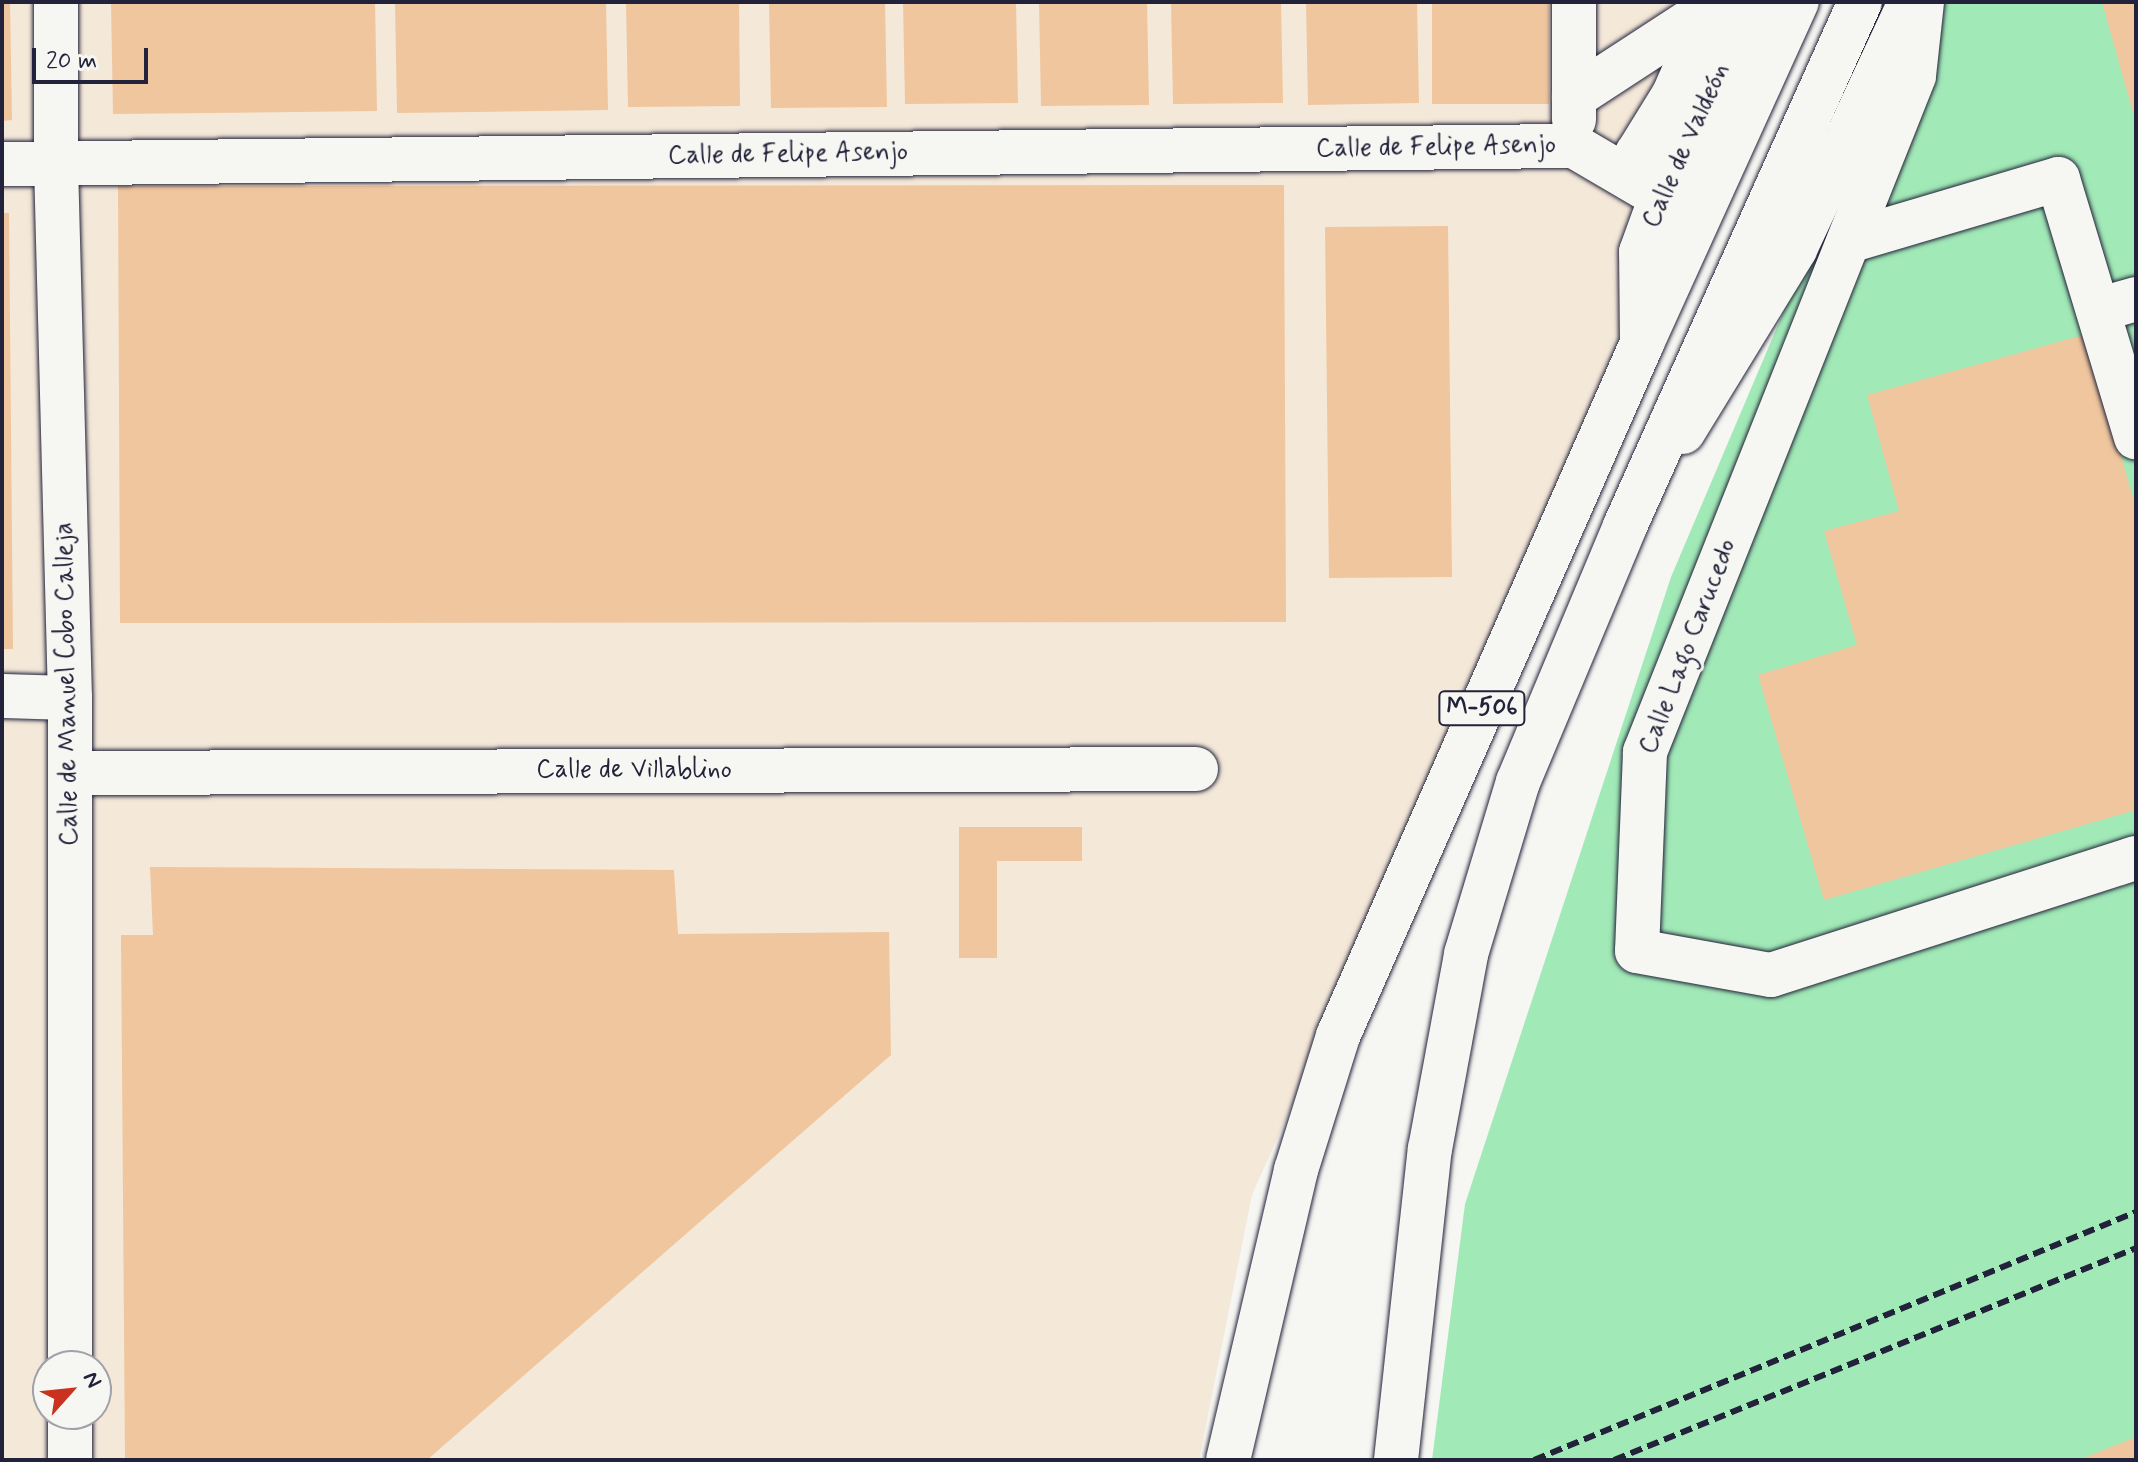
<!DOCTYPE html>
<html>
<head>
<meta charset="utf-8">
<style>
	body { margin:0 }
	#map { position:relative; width:2138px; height:1462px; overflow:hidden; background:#f6f6f2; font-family:Mynerve,sans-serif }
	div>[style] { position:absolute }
	.built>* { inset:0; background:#f4e8d9 }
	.green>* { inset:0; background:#a1e9b7 }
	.building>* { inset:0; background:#efc69e }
	.roads { filter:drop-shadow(0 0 2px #22223b) drop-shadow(0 0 2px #22223b) }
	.minor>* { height:44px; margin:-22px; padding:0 22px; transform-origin:22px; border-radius:22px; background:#f6f6f2 }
	.highway>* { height:44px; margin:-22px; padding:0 22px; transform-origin:22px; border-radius:22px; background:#f6f6f2 }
	.rail>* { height:6px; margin-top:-3px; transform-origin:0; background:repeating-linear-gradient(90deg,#22223b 0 12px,transparent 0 18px) }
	span { translate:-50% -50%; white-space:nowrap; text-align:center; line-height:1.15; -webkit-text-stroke:6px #f6f6f2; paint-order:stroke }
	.shield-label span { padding:2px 6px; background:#f6f6f2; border:2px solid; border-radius:6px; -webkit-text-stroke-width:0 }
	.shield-label { font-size:24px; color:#22223b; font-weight:700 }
	.street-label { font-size:26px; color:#22223b }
	.frame { position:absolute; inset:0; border:4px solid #22223b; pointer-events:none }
	.north { position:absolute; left:32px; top:1350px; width:80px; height:80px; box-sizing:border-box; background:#f6f6f2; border:2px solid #a1a1a9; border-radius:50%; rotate:63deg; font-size:22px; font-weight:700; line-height:32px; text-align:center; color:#22223b }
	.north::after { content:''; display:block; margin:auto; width:28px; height:36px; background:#c8321e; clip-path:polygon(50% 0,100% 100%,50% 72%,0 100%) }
	.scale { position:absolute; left:32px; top:48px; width:116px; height:36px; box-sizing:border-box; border:4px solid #22223b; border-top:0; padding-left:10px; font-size:24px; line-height:28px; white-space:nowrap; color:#22223b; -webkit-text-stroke:6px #f6f6f2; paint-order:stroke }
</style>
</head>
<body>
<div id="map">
	<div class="built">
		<div style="clip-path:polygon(evenodd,2px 2px,1766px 2px,1521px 590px,1252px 1195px,1199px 1460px,2px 1460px,2px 2px,48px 1366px,96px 1366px,96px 1414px,48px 1414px,48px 1366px)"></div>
	</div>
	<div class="green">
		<div style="clip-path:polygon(1915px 2px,2136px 2px,2136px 1460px,1432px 1460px,1465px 1204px,1671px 577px)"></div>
	</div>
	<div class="building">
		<div style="clip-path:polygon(2px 2px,10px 2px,12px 120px,2px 121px)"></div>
		<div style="clip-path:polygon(111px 2px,375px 2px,377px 111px,113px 114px)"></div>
		<div style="clip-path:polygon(395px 2px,606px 2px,608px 110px,397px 113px)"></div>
		<div style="clip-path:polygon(626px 2px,739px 2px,740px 106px,628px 107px)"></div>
		<div style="clip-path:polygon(769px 2px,885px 2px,887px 107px,771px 108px)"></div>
		<div style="clip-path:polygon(903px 2px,1016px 2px,1018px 103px,905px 104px)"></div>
		<div style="clip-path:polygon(1039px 2px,1147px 2px,1149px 105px,1041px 106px)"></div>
		<div style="clip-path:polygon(1171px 2px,1281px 2px,1283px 103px,1173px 104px)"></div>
		<div style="clip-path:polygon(1306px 2px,1417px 2px,1419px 103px,1308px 105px)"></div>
		<div style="clip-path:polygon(1432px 2px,1549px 2px,1549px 104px,1432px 104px)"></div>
		<div style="clip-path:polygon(2102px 2px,2136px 2px,2136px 120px,2135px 120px)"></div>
		<div style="clip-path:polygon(1284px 185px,1286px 622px,120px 623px,118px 186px)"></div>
		<div style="clip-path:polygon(2px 213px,9px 213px,13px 649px,2px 649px)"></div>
		<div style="clip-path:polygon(1448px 226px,1452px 577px,1329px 578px,1325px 227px)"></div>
		<div style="clip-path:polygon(2087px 334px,2136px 509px,2136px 810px,1824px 900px,1758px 675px,1857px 645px,1824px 531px,1899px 511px,1867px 395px)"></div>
		<div style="clip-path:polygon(959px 827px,1082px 827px,1082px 861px,997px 861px,997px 958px,959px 958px)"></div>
		<div style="clip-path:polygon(150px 867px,674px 870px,678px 934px,889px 932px,891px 1055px,427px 1460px,125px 1460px,121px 935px,153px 935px)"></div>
		<div style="clip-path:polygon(2136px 1437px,2136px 1460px,2078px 1460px)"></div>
	</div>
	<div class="roads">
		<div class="minor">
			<div style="left:56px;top:2px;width:162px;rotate:90deg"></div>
			<div style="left:56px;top:164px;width:534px;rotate:88.5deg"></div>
			<div style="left:70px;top:698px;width:668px;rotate:90deg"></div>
			<div style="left:1574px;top:2px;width:118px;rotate:90deg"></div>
			<div style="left:1922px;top:2px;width:74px;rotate:96.2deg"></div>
			<div style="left:1914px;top:76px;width:728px;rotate:111.7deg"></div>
			<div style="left:1645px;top:752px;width:199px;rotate:92.3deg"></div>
			<div style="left:1637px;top:951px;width:136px;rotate:10.2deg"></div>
			<div style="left:1771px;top:975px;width:383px;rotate:-17.8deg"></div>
			<div style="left:1574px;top:97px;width:165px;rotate:-33.1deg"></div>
			<div style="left:2px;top:164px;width:1572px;rotate:-0.66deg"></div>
			<div style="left:1574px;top:146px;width:101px;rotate:30.4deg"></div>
			<div style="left:1631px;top:179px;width:26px;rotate:-77deg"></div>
			<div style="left:1637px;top:154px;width:70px;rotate:-58.3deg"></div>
			<div style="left:1674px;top:94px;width:100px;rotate:-66.5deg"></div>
			<div style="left:1849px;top:241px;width:218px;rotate:-16.5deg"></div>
			<div style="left:2058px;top:179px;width:270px;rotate:73.2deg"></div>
			<div style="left:2098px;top:310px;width:40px;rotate:-16deg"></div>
			<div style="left:1642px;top:343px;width:91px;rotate:-90.6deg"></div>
			<div style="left:1641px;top:252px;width:59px;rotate:-70deg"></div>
			<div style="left:1661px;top:197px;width:215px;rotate:-65deg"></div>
			<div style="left:1683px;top:432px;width:215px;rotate:-58.5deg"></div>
			<div style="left:1795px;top:249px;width:272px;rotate:-65deg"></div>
			<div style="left:2px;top:696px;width:68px;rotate:1.7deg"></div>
			<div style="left:71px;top:773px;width:1125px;rotate:-0.2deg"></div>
			<div style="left:70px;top:1460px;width:46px;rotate:-90deg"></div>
		</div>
		<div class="highway">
			<div style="left:1228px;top:1460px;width:298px;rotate:-76.8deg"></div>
			<div style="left:1296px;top:1170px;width:140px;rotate:-72.6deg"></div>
			<div style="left:1338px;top:1036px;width:757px;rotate:-66.31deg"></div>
			<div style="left:1642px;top:343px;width:375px;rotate:-65.6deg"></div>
			<div style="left:1396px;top:1460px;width:313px;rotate:-83.8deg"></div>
			<div style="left:1430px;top:1149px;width:198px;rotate:-79.5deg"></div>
			<div style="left:1466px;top:954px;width:180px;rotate:-73.2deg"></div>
			<div style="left:1518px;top:782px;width:277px;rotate:-67.3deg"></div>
			<div style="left:1625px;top:526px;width:574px;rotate:-65.85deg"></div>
		</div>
	</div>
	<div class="rail">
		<div style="left:1534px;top:1460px;width:651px;rotate:-22.39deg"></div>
		<div style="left:1614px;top:1460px;width:563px;rotate:-22.1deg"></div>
	</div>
	<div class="shield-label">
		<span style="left:1482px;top:708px">M-506</span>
	</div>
	<div class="street-label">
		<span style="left:1687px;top:146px;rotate:-66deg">Calle de Valdeón</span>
		<span style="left:1436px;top:148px;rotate:-1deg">Calle de Felipe Asenjo</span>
		<span style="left:788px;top:155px;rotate:-1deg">Calle de Felipe Asenjo</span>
		<span style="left:1689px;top:647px;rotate:-69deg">Calle Lago Carucedo</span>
		<span style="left:68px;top:684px;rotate:-91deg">Calle de Manuel Cobo Calleja</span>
		<span style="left:634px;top:771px">Calle de Villablino</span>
	</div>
	<div class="frame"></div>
	<div class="north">N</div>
	<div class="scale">20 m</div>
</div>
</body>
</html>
